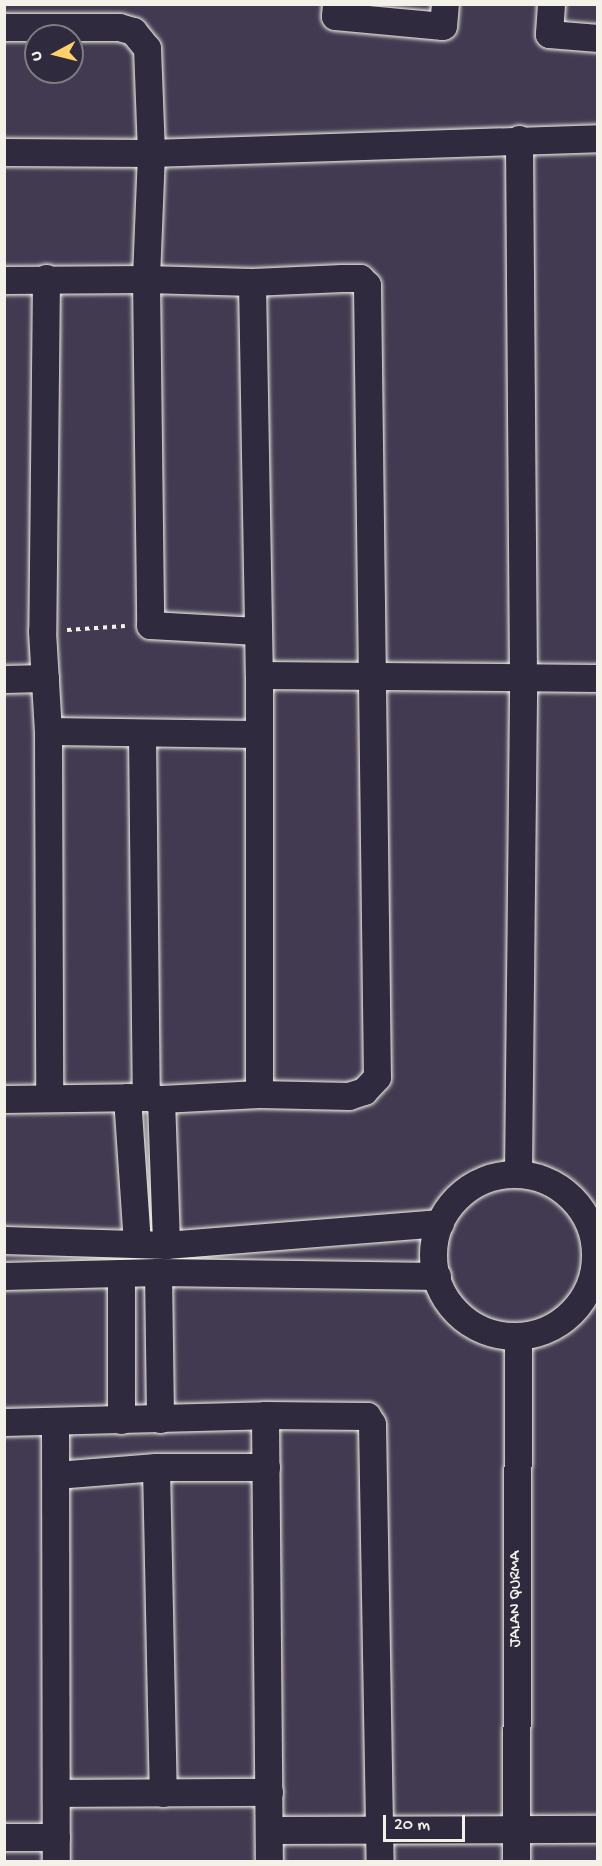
<!DOCTYPE html>
<html>
<head>
<meta charset="utf-8">
<style>
	body { margin:0 }
	#map { position:relative; width:602px; height:1866px; overflow:hidden; background:#423a50; font-family:"Gochi Hand",sans-serif }
	div>[style] { position:absolute }
	.path>* { height:4px; margin-top:-2px; transform-origin:0; background:repeating-linear-gradient(90deg,#f4f1e8 0 4.5px,transparent 0 9px) }
	.roads { filter:drop-shadow(0 0 2px #f4f1e8) drop-shadow(0 0 2px #f4f1e8) }
	.street>* { height:27px; margin:-13.5px; padding:0 13.5px; transform-origin:13.5px; border-radius:13.5px; background:#2f2a3d }
	.street>.ring { margin:-13.5px; padding:0; box-sizing:content-box; background:none; border:27px solid #2f2a3d; border-radius:50% }
	span { translate:-50% -50%; white-space:nowrap; text-align:center; line-height:1.15; -webkit-text-stroke:4.5px #2f2a3d; paint-order:stroke }
	.street-label { font-size:16px; color:#f4f1e8 }
	.frame { position:absolute; inset:0; border:6px solid #f4f1e8; pointer-events:none }
	.north { position:absolute; left:24px; top:24px; width:60px; height:60px; box-sizing:border-box; background:#2f2a3d; border:2px solid #7e7a81; border-radius:50%; rotate:263deg; font-size:16px; font-weight:700; line-height:24px; text-align:center; color:#f4f1e8 }
	.north::after { content:''; display:block; margin:auto; width:21px; height:27px; background:#ffd166; clip-path:polygon(50% 0,100% 100%,50% 72%,0 100%) }
	.scale { position:absolute; left:383px; top:1815px; width:82px; height:27px; box-sizing:border-box; border:3px solid #f4f1e8; border-top:0; padding-left:8px; font-size:18px; line-height:21px; white-space:nowrap; color:#f4f1e8; -webkit-text-stroke:4px #2f2a3d; paint-order:stroke }
</style>
</head>
<body>
<div id="map">
	<div class="path">
		<div style="left:67px;top:630px;width:58px;rotate:-3.9deg"></div>
	</div>
	<div class="roads">
		<div class="street">
			<div style="left:336px;top:4px;width:12px;rotate:95deg"></div>
			<div style="left:335px;top:16px;width:108px;rotate:5.3deg"></div>
			<div style="left:443px;top:26px;width:22px;rotate:-85deg"></div>
			<div style="left:551px;top:4px;width:30px;rotate:94deg"></div>
			<div style="left:549px;top:34px;width:49px;rotate:4.7deg"></div>
			<div style="left:4px;top:27px;width:115px"></div>
			<div style="left:119px;top:27px;width:15px;rotate:16deg"></div>
			<div style="left:133px;top:31px;width:22px;rotate:51deg"></div>
			<div style="left:147px;top:48px;width:105px;rotate:87.8deg"></div>
			<div style="left:151px;top:153px;width:126px;rotate:92.3deg"></div>
			<div style="left:146px;top:279px;width:346px;rotate:89.3deg"></div>
			<div style="left:150px;top:625px;width:107px;rotate:3.2deg"></div>
			<div style="left:4px;top:152px;width:147px;rotate:0.4deg"></div>
			<div style="left:151px;top:153px;width:447px;rotate:-1.9deg"></div>
			<div style="left:46px;top:278px;width:353px;rotate:90.6deg"></div>
			<div style="left:42px;top:631px;width:100px;rotate:86.6deg"></div>
			<div style="left:48px;top:731px;width:367px;rotate:89.8deg"></div>
			<div style="left:4px;top:280px;width:142px;rotate:-0.4deg"></div>
			<div style="left:146px;top:279px;width:106px;rotate:1.6deg"></div>
			<div style="left:252px;top:282px;width:90px;rotate:-2.5deg"></div>
			<div style="left:342px;top:278px;width:18px"></div>
			<div style="left:360px;top:278px;width:10px;rotate:45deg"></div>
			<div style="left:367px;top:285px;width:792px;rotate:89.28deg"></div>
			<div style="left:377px;top:1077px;width:19px;rotate:133deg"></div>
			<div style="left:364px;top:1091px;width:16px;rotate:162deg"></div>
			<div style="left:349px;top:1096px;width:90px;rotate:-178.7deg"></div>
			<div style="left:259px;top:1094px;width:98px;rotate:177.1deg"></div>
			<div style="left:161px;top:1099px;width:15px;rotate:-172deg"></div>
			<div style="left:146px;top:1097px;width:142px;rotate:179.2deg"></div>
			<div style="left:252px;top:282px;width:393px;rotate:89deg"></div>
			<div style="left:259px;top:675px;width:419px;rotate:90deg"></div>
			<div style="left:259px;top:675px;width:339px;rotate:0.5deg"></div>
			<div style="left:4px;top:679px;width:41px;rotate:-1.4deg"></div>
			<div style="left:48px;top:731px;width:211px;rotate:0.8deg"></div>
			<div style="left:142px;top:733px;width:364px;rotate:89.4deg"></div>
			<div style="left:127px;top:1097px;width:147px;rotate:86.1deg"></div>
			<div style="left:161px;top:1099px;width:146px;rotate:88deg"></div>
			<div style="left:518px;top:1174px;width:497px;rotate:-89.4deg"></div>
			<div style="left:523px;top:677px;width:538px;rotate:-90.43deg"></div>
			<div class="ring" style="left:433px;top:1174px;width:135px;height:135px"></div>
			<div style="left:4px;top:1240px;width:162px;rotate:1.8deg"></div>
			<div style="left:166px;top:1245px;width:275px;rotate:-4.6deg"></div>
			<div style="left:158px;top:1272px;width:147px;rotate:89.2deg"></div>
			<div style="left:121px;top:1273px;width:147px;rotate:90deg"></div>
			<div style="left:4px;top:1276px;width:154px;rotate:-1.5deg"></div>
			<div style="left:158px;top:1272px;width:279px;rotate:0.8deg"></div>
			<div style="left:265px;top:1415px;width:447px;rotate:89.5deg"></div>
			<div style="left:55px;top:1421px;width:441px;rotate:89.9deg"></div>
			<div style="left:4px;top:1422px;width:261px;rotate:-1.5deg"></div>
			<div style="left:265px;top:1415px;width:102px;rotate:0.6deg"></div>
			<div style="left:367px;top:1416px;width:9px;rotate:58deg"></div>
			<div style="left:372px;top:1424px;width:438px;rotate:89deg"></div>
			<div style="left:156px;top:1467px;width:326px;rotate:88.8deg"></div>
			<div style="left:56px;top:1475px;width:100px;rotate:-4.6deg"></div>
			<div style="left:156px;top:1467px;width:110px"></div>
			<div style="left:57px;top:1793px;width:212px;rotate:-0.3deg"></div>
			<div style="left:269px;top:1830px;width:329px;rotate:-0.2deg"></div>
			<div style="left:4px;top:1837px;width:52px"></div>
			<div style="left:516px;top:1862px;width:526px;rotate:-89.78deg"></div>
		</div>
	</div>
	<div class="street-label">
		<span style="left:517px;top:1599px;rotate:-90deg">JALAN QURMA</span>
	</div>
	<div class="frame"></div>
	<div class="north">U</div>
	<div class="scale">20 m</div>
</div>
</body>
</html>
